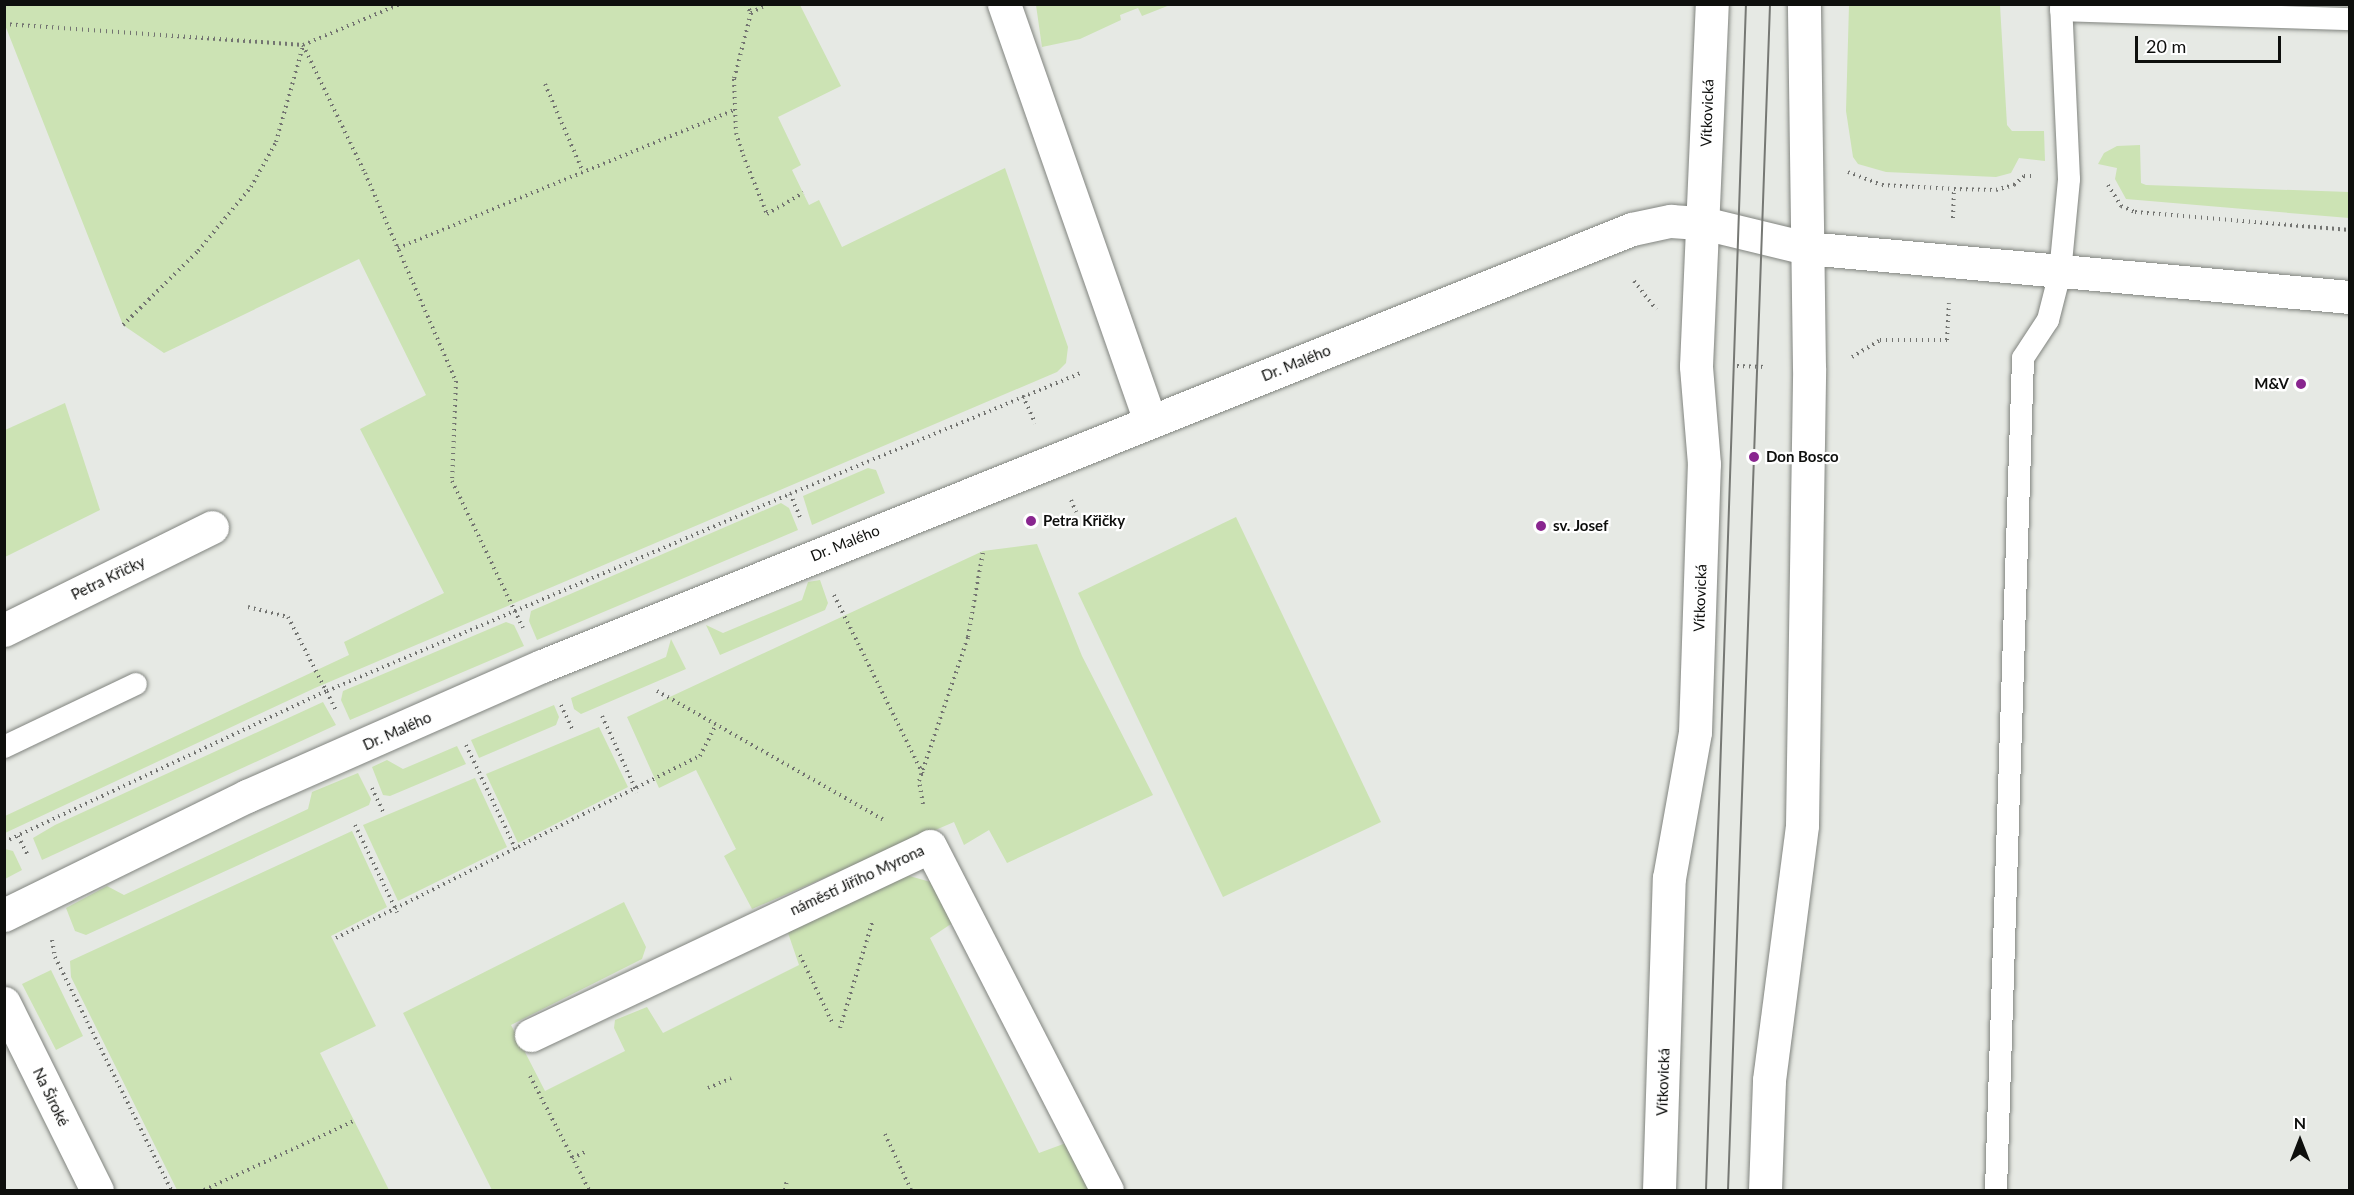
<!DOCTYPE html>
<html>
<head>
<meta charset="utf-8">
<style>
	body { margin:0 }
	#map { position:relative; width:2354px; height:1195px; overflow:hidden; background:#e6e9e4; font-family:Lato,sans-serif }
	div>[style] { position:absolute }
	.green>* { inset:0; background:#cce3b4 }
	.path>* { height:4px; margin-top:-2px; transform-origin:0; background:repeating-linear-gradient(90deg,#737471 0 1.5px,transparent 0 6px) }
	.roads { filter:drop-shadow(0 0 2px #81847f) drop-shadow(0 0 2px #81847f) }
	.lane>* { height:22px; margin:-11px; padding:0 11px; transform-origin:11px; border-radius:11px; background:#fff }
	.street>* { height:33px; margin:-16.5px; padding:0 16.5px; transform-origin:16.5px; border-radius:16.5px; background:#fff }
	.secondary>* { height:33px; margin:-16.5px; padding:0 16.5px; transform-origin:16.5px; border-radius:16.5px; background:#fff }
	.tram>* { height:1.5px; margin:-0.75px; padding:0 0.75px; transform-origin:0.75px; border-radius:0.75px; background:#767874 }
	.dots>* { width:16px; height:16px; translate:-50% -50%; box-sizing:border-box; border:3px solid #fff; border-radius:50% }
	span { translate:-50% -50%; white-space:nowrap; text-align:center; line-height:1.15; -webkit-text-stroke:4.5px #fff; paint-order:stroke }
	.street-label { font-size:15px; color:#0e0f0d }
	.poi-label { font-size:15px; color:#0e0f0d; font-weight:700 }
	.right { translate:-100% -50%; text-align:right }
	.left { translate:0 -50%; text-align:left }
	.frame { position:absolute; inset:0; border:6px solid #0e0f0d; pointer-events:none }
	.north { position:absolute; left:2270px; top:1111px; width:60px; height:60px; -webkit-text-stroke:4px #fff; paint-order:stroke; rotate:0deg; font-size:16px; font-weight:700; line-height:24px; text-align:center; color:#0e0f0d }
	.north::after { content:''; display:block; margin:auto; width:21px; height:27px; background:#0e0f0d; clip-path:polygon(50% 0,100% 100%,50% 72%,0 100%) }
	.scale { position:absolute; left:2135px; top:36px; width:146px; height:27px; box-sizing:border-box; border:3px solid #0e0f0d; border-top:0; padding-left:8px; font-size:18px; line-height:21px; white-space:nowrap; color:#0e0f0d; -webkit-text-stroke:4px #fff; paint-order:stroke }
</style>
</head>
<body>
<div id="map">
	<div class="green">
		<div style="clip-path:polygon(791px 5px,800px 5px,841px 86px,778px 117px,801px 165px,792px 170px,809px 205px,819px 200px,842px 247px,1005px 168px,1068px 347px,1066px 363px,1057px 372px,315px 688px,5px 833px,5px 816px,349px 655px,344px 642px,444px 593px,360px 429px,426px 395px,359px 259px,164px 353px,123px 325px,5px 25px,5px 5px)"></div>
		<div style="clip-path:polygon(1036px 5px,1036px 4px,1170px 5px,1142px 16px,1138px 8px,1120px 15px,1121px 20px,1080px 39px,1042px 47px)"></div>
		<div style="clip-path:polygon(1849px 5px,2000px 5px,2007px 125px,2012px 131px,2044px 131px,2045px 161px,2019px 158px,2011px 173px,1996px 177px,1886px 172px,1858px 164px,1853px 157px,1846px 111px)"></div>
		<div style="clip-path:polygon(2140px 145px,2141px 183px,2146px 185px,2349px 192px,2349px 218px,2126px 199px,2115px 179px,2117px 168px,2098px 164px,2104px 153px,2117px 146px)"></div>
		<div style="clip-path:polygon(65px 403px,100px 510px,5px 557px,5px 430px)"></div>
		<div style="clip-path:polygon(868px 468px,876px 470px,885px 493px,812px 525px,803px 496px)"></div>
		<div style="clip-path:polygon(781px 503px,789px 508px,798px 530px,537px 640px,529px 621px,531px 611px)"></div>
		<div style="clip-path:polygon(1236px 517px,1381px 822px,1223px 897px,1078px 593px)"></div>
		<div style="clip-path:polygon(1037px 544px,1082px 656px,1153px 795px,1007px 863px,989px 830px,964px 845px,954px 822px,752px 909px,724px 856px,736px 849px,696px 770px,659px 788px,627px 717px,983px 551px)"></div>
		<div style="clip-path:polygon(820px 580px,828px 603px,825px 610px,720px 655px,706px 625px,723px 633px,802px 600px,808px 582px)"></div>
		<div style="clip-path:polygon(506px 622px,514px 625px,524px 646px,350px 720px,341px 700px,343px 691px)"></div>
		<div style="clip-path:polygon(671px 639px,686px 669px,581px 714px,574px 709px,571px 698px,666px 657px)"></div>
		<div style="clip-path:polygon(323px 702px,336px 725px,42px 860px,33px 838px,55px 825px)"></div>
		<div style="clip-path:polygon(554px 705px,559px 717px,556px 725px,479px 758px,471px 740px)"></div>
		<div style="clip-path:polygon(599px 727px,628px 787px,518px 843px,486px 774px)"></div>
		<div style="clip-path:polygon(457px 746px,466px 764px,390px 796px,383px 795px,372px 767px,387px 760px,403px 769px)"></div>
		<div style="clip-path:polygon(358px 773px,371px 799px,369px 805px,86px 935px,75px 931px,66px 908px,107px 886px,124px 895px,308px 809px,312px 792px)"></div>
		<div style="clip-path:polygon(475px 778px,507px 847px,398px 901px,363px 825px)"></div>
		<div style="clip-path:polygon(352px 831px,387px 907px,331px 936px,376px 1026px,320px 1053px,389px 1190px,177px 1190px,71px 977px,70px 961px)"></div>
		<div style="clip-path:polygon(5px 849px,13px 851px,22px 870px,5px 879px)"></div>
		<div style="clip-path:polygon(899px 873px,934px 883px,954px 922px,930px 938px,1039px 1153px,1066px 1143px,1096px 1190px,492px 1190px,403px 1013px,624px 902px,646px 947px,642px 959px,511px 1025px,545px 1091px,625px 1051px,614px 1028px,615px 1020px,647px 1007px,663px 1033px,799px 965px,786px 927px)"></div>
		<div style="clip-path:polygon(51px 970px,83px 1036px,56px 1050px,22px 984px)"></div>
	</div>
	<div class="path">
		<div style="left:746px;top:4px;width:10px;rotate:61deg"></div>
		<div style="left:751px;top:13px;width:68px;rotate:104.4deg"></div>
		<div style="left:734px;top:79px;width:54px;rotate:87.9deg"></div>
		<div style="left:736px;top:133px;width:23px;rotate:72deg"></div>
		<div style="left:743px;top:155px;width:64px;rotate:67.9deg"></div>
		<div style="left:767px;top:214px;width:42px;rotate:-30.3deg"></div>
		<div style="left:751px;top:13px;width:18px;rotate:-29deg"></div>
		<div style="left:4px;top:24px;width:300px;rotate:4deg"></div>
		<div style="left:303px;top:45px;width:105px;rotate:-22.9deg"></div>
		<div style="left:303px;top:45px;width:142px;rotate:64.2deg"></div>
		<div style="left:365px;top:173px;width:227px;rotate:66.4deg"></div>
		<div style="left:456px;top:381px;width:100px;rotate:92.3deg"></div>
		<div style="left:452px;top:481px;width:163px;rotate:64.2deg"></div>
		<div style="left:545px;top:84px;width:96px;rotate:66.6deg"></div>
		<div style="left:1848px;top:172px;width:36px;rotate:21deg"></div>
		<div style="left:1882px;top:185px;width:72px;rotate:3.2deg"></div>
		<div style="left:1954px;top:189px;width:42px;rotate:1.4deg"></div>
		<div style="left:1996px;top:190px;width:19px;rotate:-16deg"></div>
		<div style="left:2014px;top:185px;width:13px;rotate:-42deg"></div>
		<div style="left:2024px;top:176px;width:7px"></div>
		<div style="left:2108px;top:185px;width:25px;rotate:58deg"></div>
		<div style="left:2121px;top:206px;width:15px;rotate:23deg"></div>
		<div style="left:2135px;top:212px;width:216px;rotate:4.8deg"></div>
		<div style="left:1953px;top:218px;width:29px;rotate:-88deg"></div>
		<div style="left:398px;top:248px;width:364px;rotate:-22.3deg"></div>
		<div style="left:1634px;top:281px;width:36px;rotate:52deg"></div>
		<div style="left:123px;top:325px;width:105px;rotate:-44.6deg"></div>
		<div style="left:198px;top:251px;width:83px;rotate:-50.4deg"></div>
		<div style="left:251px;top:187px;width:51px;rotate:-60.9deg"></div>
		<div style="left:276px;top:142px;width:100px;rotate:-74.3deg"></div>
		<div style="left:1852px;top:357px;width:33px;rotate:-31deg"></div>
		<div style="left:1880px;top:340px;width:67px"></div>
		<div style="left:1947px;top:340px;width:37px;rotate:-87deg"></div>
		<div style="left:1737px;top:366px;width:29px;rotate:2deg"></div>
		<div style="left:1023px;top:396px;width:30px;rotate:66deg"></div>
		<div style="left:1071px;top:500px;width:13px;rotate:67deg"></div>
		<div style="left:800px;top:517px;width:25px;rotate:-113deg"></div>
		<div style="left:790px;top:494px;width:314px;rotate:-22.6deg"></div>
		<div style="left:834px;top:595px;width:200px;rotate:63.6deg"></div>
		<div style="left:248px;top:607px;width:41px;rotate:14deg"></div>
		<div style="left:288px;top:617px;width:105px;rotate:62.7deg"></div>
		<div style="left:657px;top:691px;width:261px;rotate:29.6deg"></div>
		<div style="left:561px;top:705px;width:26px;rotate:65deg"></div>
		<div style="left:602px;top:716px;width:84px;rotate:65.3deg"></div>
		<div style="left:466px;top:745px;width:119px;rotate:64.5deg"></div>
		<div style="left:372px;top:788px;width:26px;rotate:65deg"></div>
		<div style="left:923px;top:804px;width:23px;rotate:-100deg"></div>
		<div style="left:919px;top:781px;width:152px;rotate:-71.2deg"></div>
		<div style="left:968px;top:637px;width:87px;rotate:-80.1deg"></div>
		<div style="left:355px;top:825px;width:97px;rotate:64.2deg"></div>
		<div style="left:18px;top:836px;width:22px;rotate:63deg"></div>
		<div style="left:4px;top:842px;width:357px;rotate:-25.1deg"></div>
		<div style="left:327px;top:691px;width:503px;rotate:-23.05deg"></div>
		<div style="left:336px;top:938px;width:407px;rotate:-26.6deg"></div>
		<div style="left:700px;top:756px;width:35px;rotate:-63deg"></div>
		<div style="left:52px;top:940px;width:17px;rotate:80deg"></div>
		<div style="left:55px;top:957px;width:260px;rotate:63.5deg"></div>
		<div style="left:800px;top:955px;width:74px;rotate:64.5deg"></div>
		<div style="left:840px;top:1028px;width:113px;rotate:-73deg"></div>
		<div style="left:530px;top:1076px;width:128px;rotate:62.6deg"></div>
		<div style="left:708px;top:1088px;width:25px;rotate:-23deg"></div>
		<div style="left:885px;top:1134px;width:62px;rotate:65.1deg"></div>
		<div style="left:572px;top:1158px;width:14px;rotate:-25deg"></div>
		<div style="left:204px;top:1190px;width:165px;rotate:-24.7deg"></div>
		<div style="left:785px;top:1190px;width:10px;rotate:-79deg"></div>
	</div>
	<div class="roads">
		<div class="lane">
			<div style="left:2061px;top:10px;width:289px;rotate:1.8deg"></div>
			<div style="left:4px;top:747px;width:146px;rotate:-25.5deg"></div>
			<div style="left:1996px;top:1190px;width:832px;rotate:-88.14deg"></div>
			<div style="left:2023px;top:358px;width:45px;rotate:-56.7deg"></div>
			<div style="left:2048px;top:320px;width:49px;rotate:-75.7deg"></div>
			<div style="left:2060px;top:273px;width:94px;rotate:-84.5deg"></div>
			<div style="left:2069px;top:179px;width:175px;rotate:-92.6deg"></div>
		</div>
		<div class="street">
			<div style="left:1004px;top:4px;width:442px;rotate:70.7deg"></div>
			<div style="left:4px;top:630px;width:232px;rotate:-26.3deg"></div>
			<div style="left:4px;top:915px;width:271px;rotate:-26.1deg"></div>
			<div style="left:247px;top:796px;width:322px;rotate:-23.8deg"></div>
			<div style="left:542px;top:666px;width:1174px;rotate:-21.85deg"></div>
			<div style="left:1632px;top:229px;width:40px;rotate:-12deg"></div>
			<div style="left:1671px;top:221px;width:32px;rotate:4deg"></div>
			<div style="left:1703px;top:223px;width:106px;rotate:13.6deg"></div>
			<div style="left:1806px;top:248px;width:546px;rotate:5.15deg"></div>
			<div style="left:4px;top:1003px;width:209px;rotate:63.6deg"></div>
			<div style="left:531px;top:1035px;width:441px;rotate:-25.3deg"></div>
			<div style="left:930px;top:846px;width:387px;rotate:62.8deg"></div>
		</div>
		<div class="secondary">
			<div style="left:1659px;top:1190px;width:312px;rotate:-88.2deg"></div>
			<div style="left:1669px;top:878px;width:148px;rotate:-79.9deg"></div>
			<div style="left:1695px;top:732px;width:268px;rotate:-88.1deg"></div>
			<div style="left:1704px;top:464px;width:98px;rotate:-94.7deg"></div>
			<div style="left:1696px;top:366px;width:362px;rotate:-87.5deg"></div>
			<div style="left:1765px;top:1190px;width:110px;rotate:-87.9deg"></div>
			<div style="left:1769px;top:1080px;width:257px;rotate:-82.6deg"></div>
			<div style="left:1802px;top:825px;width:457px;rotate:-89.1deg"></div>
			<div style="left:1809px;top:368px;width:364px;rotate:-90.8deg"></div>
		</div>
	</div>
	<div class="tram">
		<div style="left:1706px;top:1190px;width:1187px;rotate:-88.07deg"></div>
		<div style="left:1728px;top:1190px;width:1187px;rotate:-87.97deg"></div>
	</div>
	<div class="dots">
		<div style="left:2301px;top:384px;background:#89268f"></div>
		<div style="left:1754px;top:457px;background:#89268f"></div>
		<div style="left:1031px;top:521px;background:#89268f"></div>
		<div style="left:1541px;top:526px;background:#89268f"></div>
	</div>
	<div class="street-label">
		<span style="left:1707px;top:113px;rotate:-88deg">Vítkovická</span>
		<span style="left:1296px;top:363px;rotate:-22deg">Dr. Malého</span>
		<span style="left:845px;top:543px;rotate:-22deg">Dr. Malého</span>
		<span style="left:108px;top:578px;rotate:-26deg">Petra Křičky</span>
		<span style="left:1700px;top:598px;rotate:-88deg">Vítkovická</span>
		<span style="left:397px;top:731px;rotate:-24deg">Dr. Malého</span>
		<span style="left:857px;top:880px;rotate:-25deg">náměstí Jiřího Myrona</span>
		<span style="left:1663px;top:1082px;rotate:-88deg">Vítkovická</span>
		<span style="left:51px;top:1097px;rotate:64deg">Na Široké</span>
	</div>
	<div class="poi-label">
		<span class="right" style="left:2289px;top:384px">M&amp;V</span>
		<span class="left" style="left:1766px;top:457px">Don Bosco</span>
		<span class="left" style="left:1043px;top:521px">Petra Křičky</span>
		<span class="left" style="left:1553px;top:526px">sv. Josef</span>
	</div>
	<div class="frame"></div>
	<div class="north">N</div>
	<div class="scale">20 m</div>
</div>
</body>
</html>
